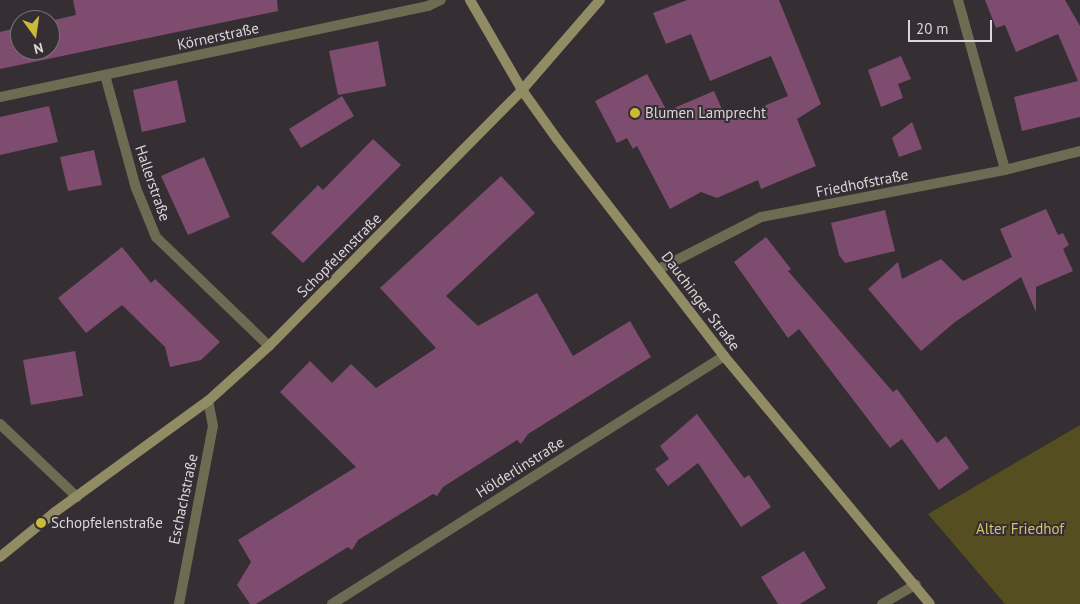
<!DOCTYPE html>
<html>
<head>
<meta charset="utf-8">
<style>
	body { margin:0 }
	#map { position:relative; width:1080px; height:604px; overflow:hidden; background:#352e33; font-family:"PT Sans",sans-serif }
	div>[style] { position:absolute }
	.green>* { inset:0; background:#544e21 }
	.building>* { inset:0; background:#7e4c6f }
	.street>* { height:10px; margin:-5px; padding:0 5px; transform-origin:5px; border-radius:5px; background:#6e6b52 }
	.secondary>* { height:10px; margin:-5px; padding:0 5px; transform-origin:5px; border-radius:5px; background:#918c64 }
	.dots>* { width:14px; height:14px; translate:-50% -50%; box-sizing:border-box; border:2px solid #352e33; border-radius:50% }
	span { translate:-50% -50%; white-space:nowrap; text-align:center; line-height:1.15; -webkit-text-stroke:4px #352e33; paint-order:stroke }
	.street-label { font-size:15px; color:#dbd6d9 }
	.poi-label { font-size:15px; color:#dbd6d9 }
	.left { translate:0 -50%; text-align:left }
	.park-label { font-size:15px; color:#cfc56a }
	.north { position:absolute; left:10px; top:10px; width:50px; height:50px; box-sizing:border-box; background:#352e33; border:1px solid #777175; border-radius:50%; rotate:166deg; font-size:14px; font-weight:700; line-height:20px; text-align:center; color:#dbd6d9 }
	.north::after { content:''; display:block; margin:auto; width:18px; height:22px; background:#c9ba3a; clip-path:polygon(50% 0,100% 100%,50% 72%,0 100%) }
	.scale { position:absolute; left:908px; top:20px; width:84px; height:22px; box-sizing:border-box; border:2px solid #dbd6d9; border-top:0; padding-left:6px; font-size:15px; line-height:18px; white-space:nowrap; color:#dbd6d9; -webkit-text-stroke:4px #352e33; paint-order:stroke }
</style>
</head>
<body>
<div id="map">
	<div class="green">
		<div style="clip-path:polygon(1080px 425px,1080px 604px,1005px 604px,928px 514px)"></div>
	</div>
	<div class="building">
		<div style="clip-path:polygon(73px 0,277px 0,278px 11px,0 69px,0 32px,20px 27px,20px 50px,50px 50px,50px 21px,76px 15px)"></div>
		<div style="clip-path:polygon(687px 0,779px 0,821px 104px,797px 119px,816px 166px,761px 189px,758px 180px,717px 198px,701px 192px,670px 209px,637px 146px,633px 149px,627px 138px,617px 143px,595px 101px,647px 74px,667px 111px,714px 91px,727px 121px,788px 96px,771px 56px,710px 81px,691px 34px,666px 44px,653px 13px)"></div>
		<div style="clip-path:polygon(985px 0,1065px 0,1080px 26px,1080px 117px,1022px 131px,1014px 97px,1078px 81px,1058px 34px,1016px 52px,1005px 25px,996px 28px)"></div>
		<div style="clip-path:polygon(378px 41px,386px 86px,338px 95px,329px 51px)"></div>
		<div style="clip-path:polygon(901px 56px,911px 79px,898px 84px,903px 98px,881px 107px,868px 70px)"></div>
		<div style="clip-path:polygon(177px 80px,186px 122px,142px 132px,133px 90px)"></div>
		<div style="clip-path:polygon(342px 96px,354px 116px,301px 148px,289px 129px)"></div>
		<div style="clip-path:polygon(49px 106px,58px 142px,0 155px,0 117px)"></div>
		<div style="clip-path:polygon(912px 122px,922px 149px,899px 157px,892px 138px)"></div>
		<div style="clip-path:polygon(373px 139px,401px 165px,303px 263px,271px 233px,318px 185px,323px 190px)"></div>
		<div style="clip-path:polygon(94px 150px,102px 185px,68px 191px,60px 157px)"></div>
		<div style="clip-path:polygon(204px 157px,230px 217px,188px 235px,161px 176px)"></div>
		<div style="clip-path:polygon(501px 176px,535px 213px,446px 296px,478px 326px,537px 293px,573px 356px,630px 321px,651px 357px,528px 434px,521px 444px,517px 440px,443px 487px,437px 496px,433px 494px,358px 540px,352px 550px,348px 547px,256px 604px,250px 604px,237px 585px,251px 562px,238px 540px,356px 467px,280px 392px,310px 361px,332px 383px,351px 364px,376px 388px,436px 348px,380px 288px)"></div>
		<div style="clip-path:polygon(1046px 209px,1058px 235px,1063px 233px,1069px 245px,1063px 249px,1073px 271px,1036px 287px,1036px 312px,1021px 277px,955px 322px,921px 351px,868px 289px,898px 262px,902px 279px,941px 259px,963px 281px,1012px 257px,1000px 229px)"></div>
		<div style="clip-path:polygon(885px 210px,895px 251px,845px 263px,839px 255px,831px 223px)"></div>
		<div style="clip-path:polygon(766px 237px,791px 269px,788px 271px,893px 392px,897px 389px,937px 443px,946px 436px,969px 468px,939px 490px,902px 439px,890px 448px,799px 329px,788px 338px,734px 262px)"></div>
		<div style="clip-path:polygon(122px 247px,151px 283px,155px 279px,220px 342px,201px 360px,170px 367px,165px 347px,122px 305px,86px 333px,58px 298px)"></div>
		<div style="clip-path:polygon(75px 351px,83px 396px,31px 405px,23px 360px)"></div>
		<div style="clip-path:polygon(697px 414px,744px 478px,749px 475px,771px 507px,741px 527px,698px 463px,668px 486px,655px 469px,669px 459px,660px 446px)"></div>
		<div style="clip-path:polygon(804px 551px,826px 588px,800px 604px,778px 604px,761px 577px)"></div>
	</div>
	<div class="street">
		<div style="left:958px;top:0;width:176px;rotate:74.5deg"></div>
		<div style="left:105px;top:75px;width:117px;rotate:74.7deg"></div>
		<div style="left:136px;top:188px;width:53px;rotate:67.8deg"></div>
		<div style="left:156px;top:237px;width:157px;rotate:44deg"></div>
		<div style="left:0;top:97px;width:438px;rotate:-12deg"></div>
		<div style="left:428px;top:6px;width:14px;rotate:-25deg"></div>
		<div style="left:659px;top:269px;width:114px;rotate:-27deg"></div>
		<div style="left:761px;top:217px;width:248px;rotate:-10.9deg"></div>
		<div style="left:1005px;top:170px;width:77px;rotate:-14.2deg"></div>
		<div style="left:0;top:424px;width:106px;rotate:43.5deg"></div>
		<div style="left:179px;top:604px;width:181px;rotate:-79.2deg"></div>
		<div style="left:213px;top:426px;width:25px;rotate:-101deg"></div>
		<div style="left:332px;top:604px;width:464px;rotate:-32.3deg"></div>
		<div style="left:882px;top:604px;width:39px;rotate:-30deg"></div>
	</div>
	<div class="secondary">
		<div style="left:470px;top:0;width:104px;rotate:60deg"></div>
		<div style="left:522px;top:90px;width:60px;rotate:54.5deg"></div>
		<div style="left:557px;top:139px;width:274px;rotate:52.4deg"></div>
		<div style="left:724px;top:356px;width:322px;rotate:50.3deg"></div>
		<div style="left:0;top:557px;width:71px;rotate:-39.3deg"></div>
		<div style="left:55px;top:512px;width:189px;rotate:-36deg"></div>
		<div style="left:208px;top:401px;width:82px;rotate:-42deg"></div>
		<div style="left:269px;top:346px;width:360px;rotate:-45.3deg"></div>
		<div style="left:522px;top:90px;width:119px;rotate:-49.1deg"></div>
	</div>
	<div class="dots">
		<div style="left:635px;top:113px;background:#c9ba3a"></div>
		<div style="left:41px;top:523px;background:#c9ba3a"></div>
	</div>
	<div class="street-label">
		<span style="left:218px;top:36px;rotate:-12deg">Körnerstraße</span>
		<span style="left:153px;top:183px;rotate:71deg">Hallerstraße</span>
		<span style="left:862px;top:183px;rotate:-11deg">Friedhofstraße</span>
		<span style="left:339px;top:255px;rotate:-45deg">Schopfelenstraße</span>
		<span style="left:701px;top:301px;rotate:53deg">Dauchinger Straße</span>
		<span style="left:520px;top:467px;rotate:-32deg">Hölderlinstraße</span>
		<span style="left:183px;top:499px;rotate:-78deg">Eschachstraße</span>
	</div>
	<div class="poi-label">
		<span class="left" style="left:645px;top:113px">Blumen Lamprecht</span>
		<span class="left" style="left:51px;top:523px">Schopfelenstraße</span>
	</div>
	<div class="park-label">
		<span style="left:1020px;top:529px">Alter Friedhof</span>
	</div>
	<div class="north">N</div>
	<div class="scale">20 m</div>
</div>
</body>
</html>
